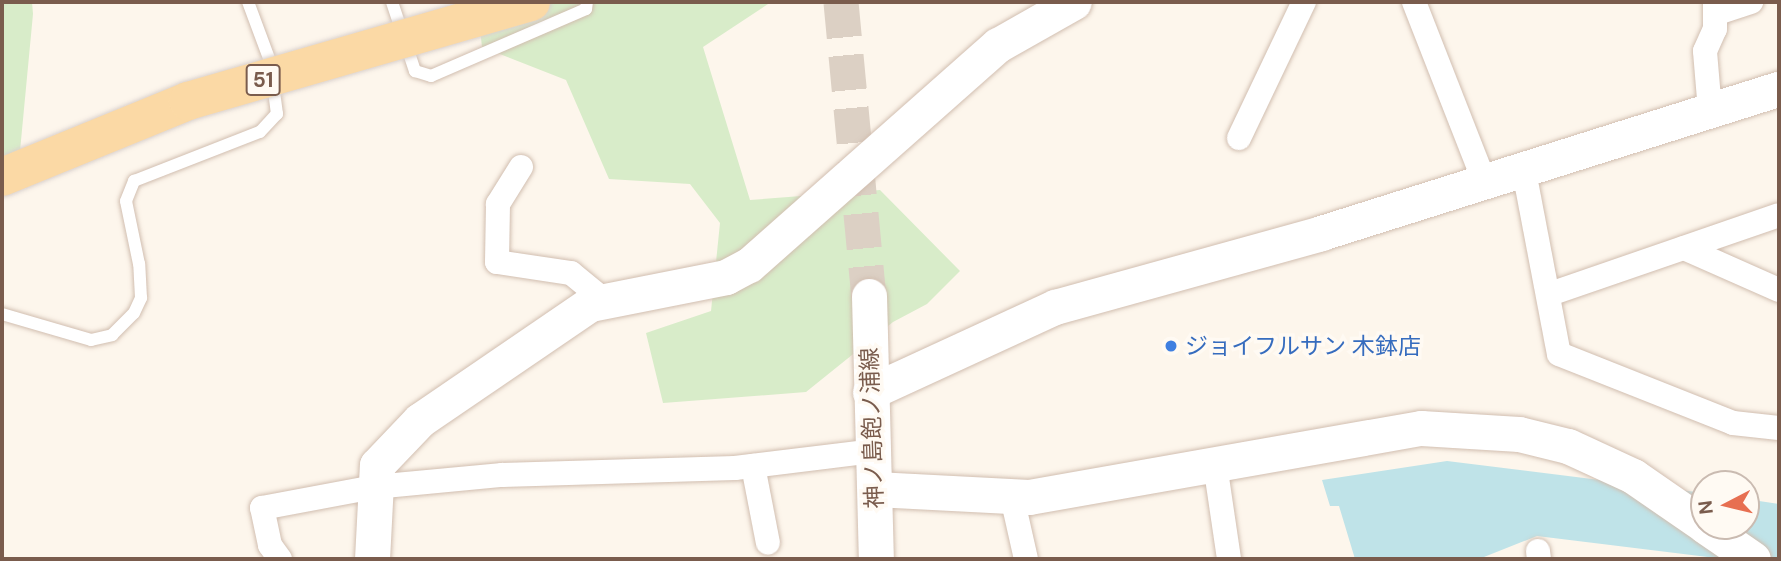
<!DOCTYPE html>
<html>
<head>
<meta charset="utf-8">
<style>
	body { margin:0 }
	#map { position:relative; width:1781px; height:561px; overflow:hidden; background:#fdf6ec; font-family:"DM Sans","Noto Sans JP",sans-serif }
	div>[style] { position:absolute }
	.green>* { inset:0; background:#d8ecc9 }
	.water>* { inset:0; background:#bfe3e8 }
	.secondary-tunnel>* { height:35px; margin-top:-17.5px; transform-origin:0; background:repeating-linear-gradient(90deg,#dcd0c4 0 35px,transparent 0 53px) }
	.roads { filter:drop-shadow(0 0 2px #d1beb0) drop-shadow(0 0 2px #d1beb0) }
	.lane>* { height:12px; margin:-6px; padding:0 6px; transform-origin:6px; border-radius:6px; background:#fff }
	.street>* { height:24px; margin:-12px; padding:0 12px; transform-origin:12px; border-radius:12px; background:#fff }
	.secondary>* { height:35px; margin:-17.5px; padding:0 17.5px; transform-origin:17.5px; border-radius:17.5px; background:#fff }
	.bridges { filter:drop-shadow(0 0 2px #dad1cd) drop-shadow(0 0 2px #dad1cd) }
	.primary-bridge>* { height:38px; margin:-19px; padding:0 19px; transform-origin:19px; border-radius:19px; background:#fbd9a5 }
	.dots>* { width:19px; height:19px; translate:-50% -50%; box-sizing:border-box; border:4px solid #fffaf3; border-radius:50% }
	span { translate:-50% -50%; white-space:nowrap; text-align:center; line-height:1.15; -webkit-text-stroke:7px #fffaf3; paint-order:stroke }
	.shield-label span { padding:2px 5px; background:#fffaf3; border:2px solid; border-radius:5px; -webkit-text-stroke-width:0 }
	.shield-label { font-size:21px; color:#7a5c4d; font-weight:700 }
	.shop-label { font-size:23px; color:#366cbe }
	.left { translate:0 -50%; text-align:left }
	.street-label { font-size:23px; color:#7a5c4d }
	.frame { position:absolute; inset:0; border:4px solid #7a5c4d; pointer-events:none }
	.north { position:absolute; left:1690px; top:470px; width:70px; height:70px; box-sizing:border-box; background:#fffaf3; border:2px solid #cabbb1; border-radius:50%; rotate:263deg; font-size:19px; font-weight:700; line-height:28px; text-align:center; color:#7a5c4d }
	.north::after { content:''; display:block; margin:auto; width:24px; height:32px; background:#e76f51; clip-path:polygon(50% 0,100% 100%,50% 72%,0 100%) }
</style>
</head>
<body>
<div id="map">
	<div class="green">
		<div style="clip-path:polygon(2px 2px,32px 2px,33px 14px,20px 151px,2px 179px)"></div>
		<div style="clip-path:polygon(477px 2px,771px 2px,703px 47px,750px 200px,880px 190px,960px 271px,927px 304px,893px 322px,806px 392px,663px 403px,646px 333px,711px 311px,720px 223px,690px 184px,609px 179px,566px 80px,482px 47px)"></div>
	</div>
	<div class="water">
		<div style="clip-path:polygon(1447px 461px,1704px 493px,1704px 526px,1746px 526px,1746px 499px,1779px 504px,1779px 559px,1724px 559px,1537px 536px,1479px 559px,1355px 559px,1339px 506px,1330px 506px,1322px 480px)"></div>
	</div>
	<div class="secondary-tunnel">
		<div style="left:841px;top:2px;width:295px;rotate:84.6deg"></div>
	</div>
	<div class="roads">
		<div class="lane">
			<div style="left:392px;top:2px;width:73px;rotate:71.6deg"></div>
			<div style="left:415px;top:71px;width:17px;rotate:17deg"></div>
			<div style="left:431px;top:76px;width:169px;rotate:-23.4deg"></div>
			<div style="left:586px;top:9px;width:7px;rotate:-82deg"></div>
			<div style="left:2px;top:314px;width:93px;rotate:16.3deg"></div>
			<div style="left:91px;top:340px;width:22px;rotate:-13deg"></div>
			<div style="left:112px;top:335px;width:31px;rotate:-45deg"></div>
			<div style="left:134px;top:313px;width:17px;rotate:-65deg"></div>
			<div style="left:141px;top:298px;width:34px;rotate:-93deg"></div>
			<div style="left:139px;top:264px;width:64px;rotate:-101.7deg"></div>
			<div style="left:126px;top:201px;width:22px;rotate:-68deg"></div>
			<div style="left:134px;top:181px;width:135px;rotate:-21.3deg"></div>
			<div style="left:260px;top:132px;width:25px;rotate:-47deg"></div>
			<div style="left:277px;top:114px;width:53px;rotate:-97.5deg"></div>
			<div style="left:270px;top:61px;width:63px;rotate:-110.4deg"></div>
		</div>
		<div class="street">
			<div style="left:1414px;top:2px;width:194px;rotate:68.6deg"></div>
			<div style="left:1717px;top:13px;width:36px;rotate:-18deg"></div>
			<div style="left:1710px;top:111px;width:60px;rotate:-94.8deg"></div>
			<div style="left:1705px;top:51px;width:24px;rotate:-66deg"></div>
			<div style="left:1715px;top:29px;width:27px;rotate:-90deg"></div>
			<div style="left:1239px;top:138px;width:151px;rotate:-64.5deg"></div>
			<div style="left:521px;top:167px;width:44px;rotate:121.9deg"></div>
			<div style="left:498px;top:204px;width:58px;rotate:91deg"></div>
			<div style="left:497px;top:262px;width:75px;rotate:8.5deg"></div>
			<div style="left:571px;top:273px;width:43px;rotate:39.3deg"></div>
			<div style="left:1524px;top:171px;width:186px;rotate:79.2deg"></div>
			<div style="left:1559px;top:354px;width:187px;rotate:21.6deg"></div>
			<div style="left:1733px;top:423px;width:46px;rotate:6.2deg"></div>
			<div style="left:1684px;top:248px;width:104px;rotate:23.9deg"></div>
			<div style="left:1550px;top:294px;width:242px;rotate:-19deg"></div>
			<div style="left:1215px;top:464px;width:96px;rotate:81.6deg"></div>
			<div style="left:753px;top:466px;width:78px;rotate:79deg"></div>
			<div style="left:1012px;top:497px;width:64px;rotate:77.3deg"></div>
			<div style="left:1538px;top:551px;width:8px;rotate:83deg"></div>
			<div style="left:280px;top:559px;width:17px;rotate:-126deg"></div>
			<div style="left:270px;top:545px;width:38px;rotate:-102deg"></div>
			<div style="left:262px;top:508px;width:114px;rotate:-10.6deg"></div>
			<div style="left:374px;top:487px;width:129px;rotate:-5.4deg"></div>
			<div style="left:502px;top:475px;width:233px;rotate:-1.7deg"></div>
			<div style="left:735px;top:468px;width:139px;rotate:-7deg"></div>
		</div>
		<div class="secondary">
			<div style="left:869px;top:296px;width:263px;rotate:88.5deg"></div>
			<div style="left:870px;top:392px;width:204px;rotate:-24.7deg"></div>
			<div style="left:1055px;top:307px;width:276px;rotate:-15.5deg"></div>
			<div style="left:1321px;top:233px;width:480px;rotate:-17.5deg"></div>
			<div style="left:875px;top:489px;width:154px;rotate:3deg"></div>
			<div style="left:1029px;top:497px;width:398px;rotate:-10deg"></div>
			<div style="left:1421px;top:428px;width:98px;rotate:3.5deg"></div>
			<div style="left:1519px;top:434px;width:50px;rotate:13.8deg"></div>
			<div style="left:1568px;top:446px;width:72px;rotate:24.8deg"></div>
			<div style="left:1633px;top:476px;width:86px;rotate:34.6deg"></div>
			<div style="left:1705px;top:526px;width:58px;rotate:34.5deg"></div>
			<div style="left:372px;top:559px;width:94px;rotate:-87deg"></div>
			<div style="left:377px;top:465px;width:62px;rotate:-46.3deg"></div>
			<div style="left:420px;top:420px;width:206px;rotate:-34.3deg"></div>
			<div style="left:590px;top:304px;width:139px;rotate:-11.2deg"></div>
			<div style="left:726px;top:277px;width:26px;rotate:-28deg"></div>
			<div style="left:749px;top:265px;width:332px;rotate:-41.5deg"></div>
			<div style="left:998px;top:45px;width:87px;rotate:-29.5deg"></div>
		</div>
	</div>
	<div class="bridges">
		<div class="primary-bridge">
			<div style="left:2px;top:177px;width:201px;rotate:-22.2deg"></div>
			<div style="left:188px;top:101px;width:357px;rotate:-16.1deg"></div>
		</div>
	</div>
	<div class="dots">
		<div style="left:1171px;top:346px;background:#3f7fe0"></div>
	</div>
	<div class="shield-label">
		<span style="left:263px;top:80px">51</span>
	</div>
	<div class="shop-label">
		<span class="left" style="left:1185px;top:346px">ジョイフルサン 木鉢店</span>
	</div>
	<div class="street-label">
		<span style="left:872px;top:428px;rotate:-92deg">神ノ島飽ノ浦線</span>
	</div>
	<div class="frame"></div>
	<div class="north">N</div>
</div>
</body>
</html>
